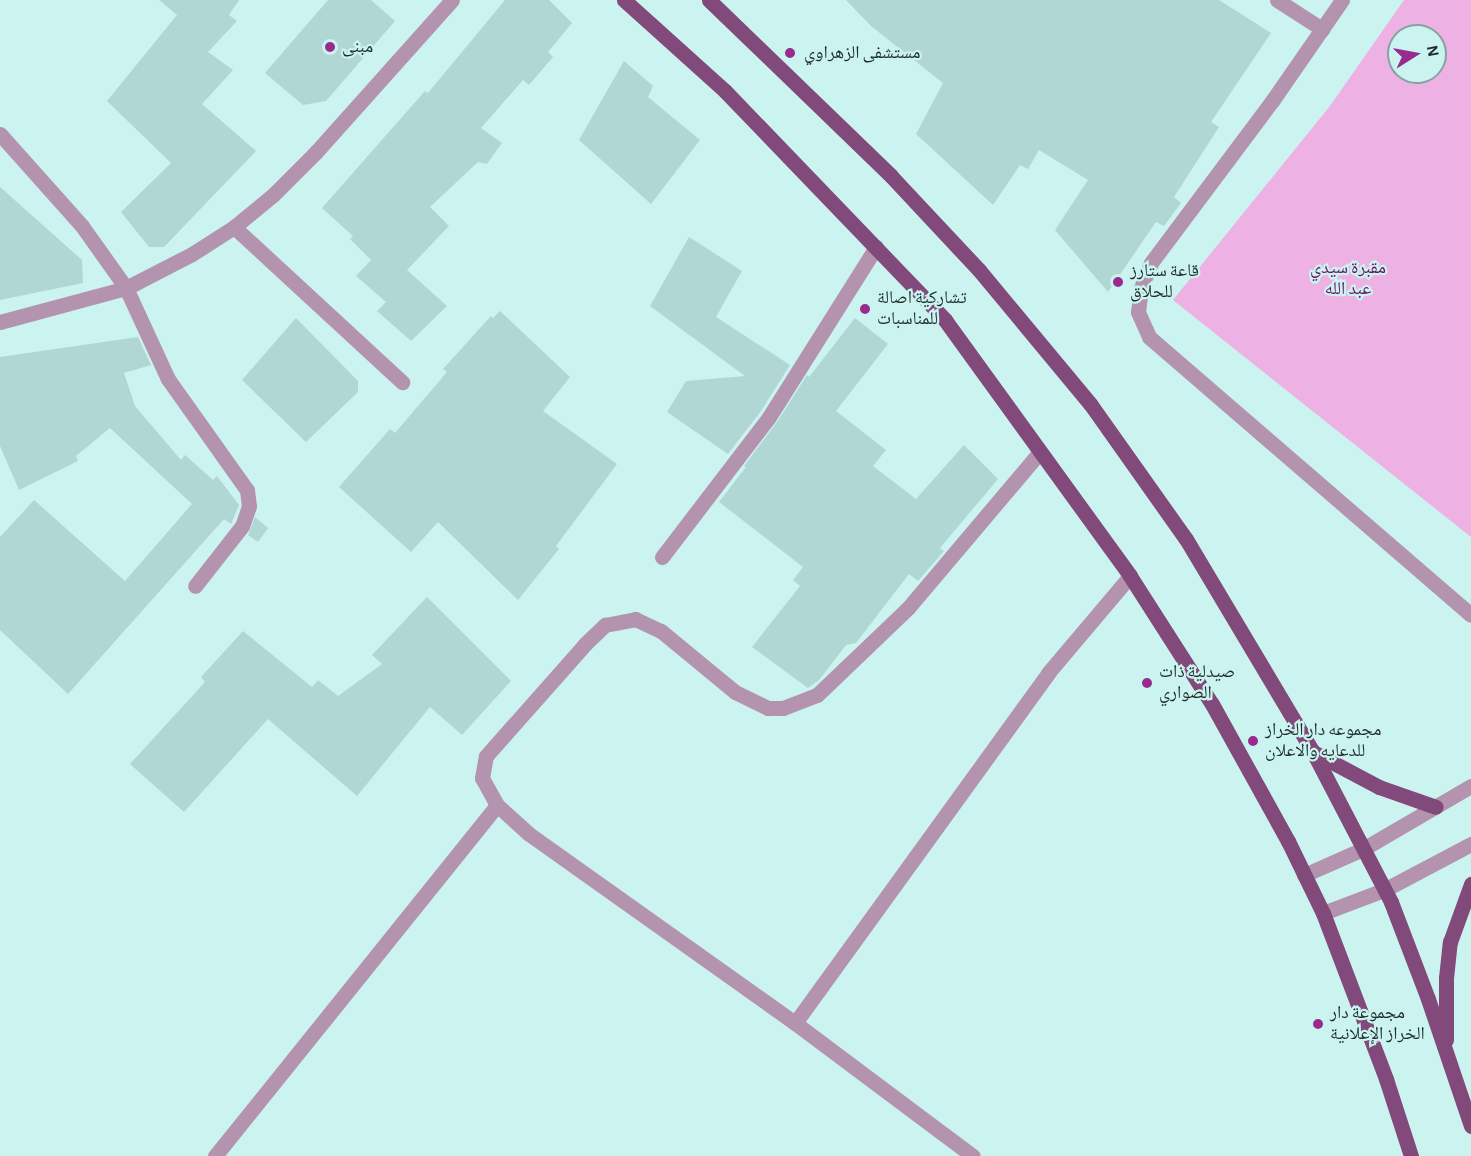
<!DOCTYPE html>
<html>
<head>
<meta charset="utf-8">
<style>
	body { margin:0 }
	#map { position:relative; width:1471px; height:1156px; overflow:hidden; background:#cbf3f0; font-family:"Alegreya Sans","Noto Naskh Arabic",sans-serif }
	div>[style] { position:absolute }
	.green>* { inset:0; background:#edb1e3 }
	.building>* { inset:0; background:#b0d7d3 }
	.minor>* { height:15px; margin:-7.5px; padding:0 7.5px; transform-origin:7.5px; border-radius:7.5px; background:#b493ae }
	.primary>* { height:15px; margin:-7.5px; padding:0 7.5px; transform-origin:7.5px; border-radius:7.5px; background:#82497b }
	.dots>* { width:16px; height:16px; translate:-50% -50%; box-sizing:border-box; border:3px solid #cbf3f0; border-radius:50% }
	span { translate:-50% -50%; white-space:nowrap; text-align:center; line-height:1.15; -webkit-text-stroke:4.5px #cbf3f0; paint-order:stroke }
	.poi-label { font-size:18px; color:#1d2c2b }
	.left { translate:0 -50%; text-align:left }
	.park-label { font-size:18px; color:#6a1263 }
	.north { position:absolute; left:1387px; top:24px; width:60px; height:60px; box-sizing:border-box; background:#cbf3f0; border:2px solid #85a3a1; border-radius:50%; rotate:79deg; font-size:16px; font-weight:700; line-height:24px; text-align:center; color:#1d2c2b }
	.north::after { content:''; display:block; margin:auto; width:21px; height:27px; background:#982c8e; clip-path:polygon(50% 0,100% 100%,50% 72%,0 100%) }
</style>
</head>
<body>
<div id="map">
	<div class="green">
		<div style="clip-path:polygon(evenodd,1404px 0,1471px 0,1471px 537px,1173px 300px,1330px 106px,1404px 0,1399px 36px,1435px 36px,1435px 72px,1399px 72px,1399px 36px)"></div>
	</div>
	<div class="building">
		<div style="clip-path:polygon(159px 0,239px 0,229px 15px,237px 21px,208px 52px,233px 70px,202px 104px,256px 151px,164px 247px,149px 247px,121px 212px,171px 163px,107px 101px,177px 15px)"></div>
		<div style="clip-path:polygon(328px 0,371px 0,395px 21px,326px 101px,303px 105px,265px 73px)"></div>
		<div style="clip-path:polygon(505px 0,549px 0,572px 23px,548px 52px,553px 57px,529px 85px,523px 80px,481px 128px,502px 143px,487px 164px,478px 162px,430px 207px,449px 226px,407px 270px,447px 306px,411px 341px,377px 311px,386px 302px,356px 276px,371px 260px,350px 239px,353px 236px,322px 208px,425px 91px,428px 93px)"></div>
		<div style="clip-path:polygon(846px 0,1219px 0,1271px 33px,1211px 122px,1219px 127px,1174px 197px,1181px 203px,1164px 226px,1156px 222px,1108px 292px,1055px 230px,1088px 180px,1039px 150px,1028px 169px,1020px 165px,993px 205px,916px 134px,943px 83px,871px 26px)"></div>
		<div style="clip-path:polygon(624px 61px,653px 86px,648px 97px,700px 140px,651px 204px,579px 140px)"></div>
		<div style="clip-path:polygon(0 187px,82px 260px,83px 283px,0 300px)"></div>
		<div style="clip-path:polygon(689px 237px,742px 271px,716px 317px,790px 365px,761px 411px,728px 454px,667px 412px,686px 381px,745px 376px,650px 306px)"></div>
		<div style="clip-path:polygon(500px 311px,570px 377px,543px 411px,617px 464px,556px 546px,559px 549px,518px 600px,438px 522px,411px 552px,339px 487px,390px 429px,395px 433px,447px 372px,443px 369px,491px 316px,493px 318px)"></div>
		<div style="clip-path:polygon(296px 318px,358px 381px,358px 392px,306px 442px,242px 380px)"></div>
		<div style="clip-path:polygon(855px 318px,888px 344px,836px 411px,886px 450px,873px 466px,916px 499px,964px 445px,998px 479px,940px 548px,944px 551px,918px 581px,909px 574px,856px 643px,846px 645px,819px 680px,808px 688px,752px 647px,800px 586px,793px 580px,803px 567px,719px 502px,746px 467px,744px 466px,777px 422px,807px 375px,809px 377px)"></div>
		<div style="clip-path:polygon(138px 337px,151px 365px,124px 373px,135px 406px,181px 460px,185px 455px,213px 480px,217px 476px,239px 505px,231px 524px,224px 519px,68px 694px,0 630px,0 537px,34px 500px,125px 581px,192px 504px,110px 428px,76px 456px,78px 461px,19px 490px,0 446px,0 357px)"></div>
		<div style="clip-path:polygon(255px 517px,268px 528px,258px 542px,248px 535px)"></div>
		<div style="clip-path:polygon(427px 597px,511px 681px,462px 735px,430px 707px,357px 796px,268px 719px,184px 812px,130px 764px,205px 682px,201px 677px,243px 631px,312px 687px,318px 680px,338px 696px,382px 664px,372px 655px)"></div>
	</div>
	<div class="minor">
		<div style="left:1277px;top:0;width:54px;rotate:32.8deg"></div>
		<div style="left:1342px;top:0;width:123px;rotate:124.7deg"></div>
		<div style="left:1272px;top:101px;width:202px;rotate:126.8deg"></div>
		<div style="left:1151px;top:263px;width:27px;rotate:112deg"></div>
		<div style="left:1141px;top:288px;width:24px;rotate:97deg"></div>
		<div style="left:1138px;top:312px;width:27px;rotate:66deg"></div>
		<div style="left:1149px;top:337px;width:425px;rotate:40.8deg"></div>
		<div style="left:0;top:134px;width:123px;rotate:48.3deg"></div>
		<div style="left:82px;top:226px;width:76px;rotate:54.6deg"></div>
		<div style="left:126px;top:288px;width:100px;rotate:65.2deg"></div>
		<div style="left:168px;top:379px;width:136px;rotate:54.6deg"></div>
		<div style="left:247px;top:490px;width:16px;rotate:83deg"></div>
		<div style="left:249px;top:506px;width:21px;rotate:109deg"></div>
		<div style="left:242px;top:526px;width:76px;rotate:128.1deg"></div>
		<div style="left:234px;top:227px;width:229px;rotate:42.7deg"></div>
		<div style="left:0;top:322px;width:131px;rotate:-15.1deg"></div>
		<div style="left:126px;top:288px;width:74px;rotate:-27.3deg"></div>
		<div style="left:192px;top:254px;width:50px;rotate:-32.7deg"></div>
		<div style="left:234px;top:227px;width:50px;rotate:-39.4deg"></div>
		<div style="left:273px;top:195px;width:61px;rotate:-45deg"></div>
		<div style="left:316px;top:152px;width:204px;rotate:-48.2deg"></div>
		<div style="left:662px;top:557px;width:176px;rotate:-52.6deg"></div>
		<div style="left:769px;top:417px;width:201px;rotate:-57.8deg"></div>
		<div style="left:497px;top:805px;width:31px;rotate:-119deg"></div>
		<div style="left:482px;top:778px;width:22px;rotate:-80deg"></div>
		<div style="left:486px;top:756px;width:149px;rotate:-48.5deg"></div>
		<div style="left:585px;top:644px;width:28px;rotate:-44deg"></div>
		<div style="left:605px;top:625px;width:31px;rotate:-11deg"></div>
		<div style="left:635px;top:619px;width:29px;rotate:25deg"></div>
		<div style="left:661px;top:631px;width:96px;rotate:39.5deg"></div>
		<div style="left:735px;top:692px;width:37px;rotate:26deg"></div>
		<div style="left:768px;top:708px;width:15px"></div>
		<div style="left:783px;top:708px;width:36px;rotate:-21deg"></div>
		<div style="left:817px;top:695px;width:126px;rotate:-43.7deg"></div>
		<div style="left:908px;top:608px;width:204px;rotate:-49.8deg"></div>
		<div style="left:1304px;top:875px;width:64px;rotate:-23.8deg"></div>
		<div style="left:1363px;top:849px;width:125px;rotate:-30.3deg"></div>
		<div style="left:1323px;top:913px;width:65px;rotate:-20.7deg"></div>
		<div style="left:1384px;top:890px;width:98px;rotate:-27.9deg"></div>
		<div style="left:795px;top:1023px;width:432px;rotate:-54.1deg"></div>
		<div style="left:1048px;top:673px;width:127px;rotate:-49.8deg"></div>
		<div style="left:215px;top:1156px;width:450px;rotate:-51.2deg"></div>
		<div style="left:497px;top:805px;width:43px;rotate:42.2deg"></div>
		<div style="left:529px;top:834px;width:326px;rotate:35.4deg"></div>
		<div style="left:795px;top:1023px;width:222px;rotate:36.8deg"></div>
	</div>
	<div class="primary">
		<div style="left:624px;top:0;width:136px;rotate:42deg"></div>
		<div style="left:725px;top:91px;width:318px;rotate:46.1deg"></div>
		<div style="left:945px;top:320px;width:316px;rotate:54.1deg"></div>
		<div style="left:1130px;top:576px;width:152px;rotate:57.4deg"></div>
		<div style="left:1212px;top:704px;width:157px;rotate:61deg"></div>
		<div style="left:1288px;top:841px;width:80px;rotate:64.1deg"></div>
		<div style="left:1323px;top:913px;width:178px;rotate:69.2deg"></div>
		<div style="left:1386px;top:1079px;width:81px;rotate:72deg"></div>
		<div style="left:709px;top:0;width:253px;rotate:44deg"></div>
		<div style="left:891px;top:176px;width:129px;rotate:46.9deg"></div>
		<div style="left:979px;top:270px;width:175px;rotate:50.3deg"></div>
		<div style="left:1091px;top:405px;width:164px;rotate:54.7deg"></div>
		<div style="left:1186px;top:539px;width:248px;rotate:59.2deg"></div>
		<div style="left:1313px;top:752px;width:169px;rotate:62.5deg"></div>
		<div style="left:1391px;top:902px;width:104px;rotate:69.1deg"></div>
		<div style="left:1428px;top:999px;width:134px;rotate:71.3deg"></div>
		<div style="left:1313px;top:752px;width:75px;rotate:27.9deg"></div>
		<div style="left:1379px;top:787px;width:60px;rotate:19.3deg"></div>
		<div style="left:1446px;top:1040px;width:62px;rotate:-90deg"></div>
		<div style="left:1446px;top:978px;width:36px;rotate:-84deg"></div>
		<div style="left:1450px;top:942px;width:62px;rotate:-70.1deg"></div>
	</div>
	<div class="dots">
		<div style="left:330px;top:47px;background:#982c8e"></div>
		<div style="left:790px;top:53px;background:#982c8e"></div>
		<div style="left:1118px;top:282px;background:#982c8e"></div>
		<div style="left:865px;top:309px;background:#982c8e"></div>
		<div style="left:1147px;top:683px;background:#982c8e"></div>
		<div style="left:1253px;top:741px;background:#982c8e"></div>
		<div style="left:1318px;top:1024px;background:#982c8e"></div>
	</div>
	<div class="poi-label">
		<span class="left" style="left:342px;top:47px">مبنى</span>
		<span class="left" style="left:804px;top:53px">مستشفى الزهراوي</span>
		<span class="left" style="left:1130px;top:282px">قاعة ستارز<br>للحلاق</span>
		<span class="left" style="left:877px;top:309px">تشاركية اصالة<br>للمناسبات</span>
		<span class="left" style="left:1159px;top:683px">صيدلية ذات<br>الصواري</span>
		<span class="left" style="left:1265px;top:741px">مجموعه دار الخراز<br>للدعايه والاعلان</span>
		<span class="left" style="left:1330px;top:1024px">مجموعة دار<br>الخراز اﻹعلانية</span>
	</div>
	<div class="park-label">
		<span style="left:1348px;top:279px">مقبرة سيدي<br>عبد الله</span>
	</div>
	<div class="north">N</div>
</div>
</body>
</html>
